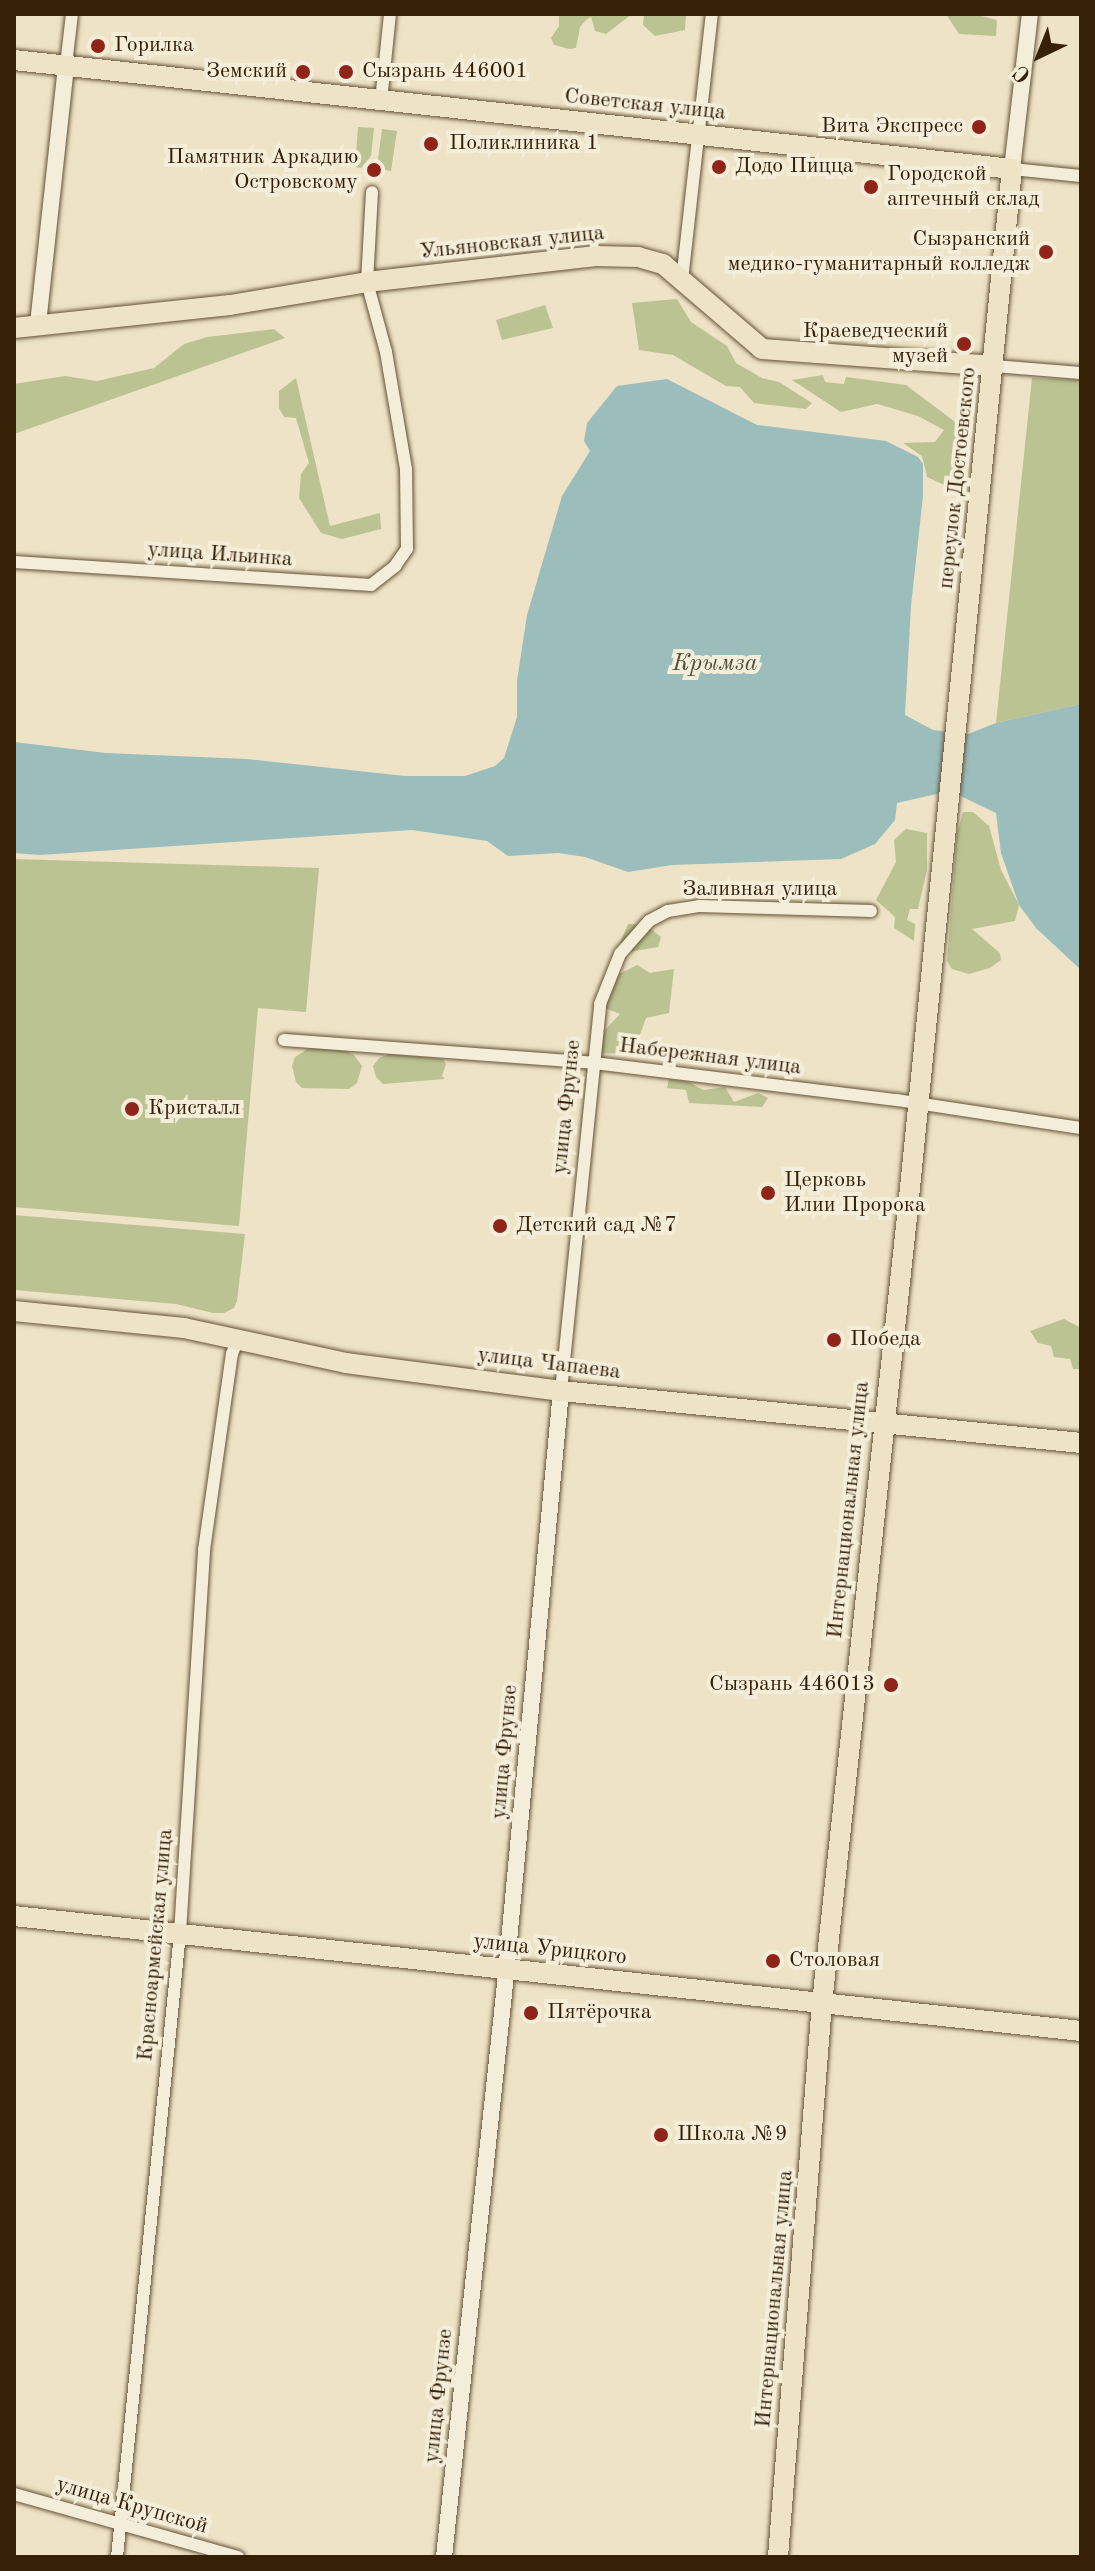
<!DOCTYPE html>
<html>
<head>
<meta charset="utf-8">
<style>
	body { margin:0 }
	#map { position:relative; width:1095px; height:2571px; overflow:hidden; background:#eee3c6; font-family:"Old Standard TT",serif }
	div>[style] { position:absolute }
	.green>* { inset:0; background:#bbc393 }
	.water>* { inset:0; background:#9bbdbc }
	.roads { filter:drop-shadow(0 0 2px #645136) drop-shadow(0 0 2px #645136) }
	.minor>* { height:12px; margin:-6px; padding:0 6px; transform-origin:6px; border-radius:6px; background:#f4edda }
	.tertiary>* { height:16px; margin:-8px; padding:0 8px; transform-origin:8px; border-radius:8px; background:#f4edda }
	.primary>* { height:20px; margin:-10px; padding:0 10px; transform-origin:10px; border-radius:10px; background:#eee3c6 }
	.dots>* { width:22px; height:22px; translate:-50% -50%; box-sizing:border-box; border:4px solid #f4edda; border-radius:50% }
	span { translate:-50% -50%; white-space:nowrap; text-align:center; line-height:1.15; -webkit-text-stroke:8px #f4edda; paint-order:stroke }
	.poi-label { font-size:22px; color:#362006 }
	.left { translate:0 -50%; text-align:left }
	.right { translate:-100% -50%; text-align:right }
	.street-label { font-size:22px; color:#362006 }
	.water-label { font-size:24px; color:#544f3d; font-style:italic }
	.frame { position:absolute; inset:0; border:16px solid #362006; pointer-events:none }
	.north { position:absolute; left:999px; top:16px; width:80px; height:80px; -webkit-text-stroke:6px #f4edda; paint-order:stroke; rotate:223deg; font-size:22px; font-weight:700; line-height:32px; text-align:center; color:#362006 }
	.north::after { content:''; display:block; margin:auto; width:28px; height:36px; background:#362006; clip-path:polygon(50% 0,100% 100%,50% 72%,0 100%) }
</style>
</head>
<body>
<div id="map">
	<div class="green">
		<div style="clip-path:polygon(559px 14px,632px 14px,606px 34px,595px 31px,591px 17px,587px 19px,580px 27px,576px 48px,570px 49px,554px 45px,551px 38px,559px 26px)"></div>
		<div style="clip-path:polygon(644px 14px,686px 14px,685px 30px,655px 36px,643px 25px)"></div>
		<div style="clip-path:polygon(946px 14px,973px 14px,997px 20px,996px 36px,959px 34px)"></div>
		<div style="clip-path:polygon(358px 127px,374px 128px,371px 156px,361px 168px,355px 167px)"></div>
		<div style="clip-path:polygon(382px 129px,397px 131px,391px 171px,385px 170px,378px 159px)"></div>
		<div style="clip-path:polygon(677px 299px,691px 322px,727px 346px,736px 363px,762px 378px,779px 382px,812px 403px,806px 409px,754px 403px,740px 387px,726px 386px,673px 355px,639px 350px,632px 303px)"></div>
		<div style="clip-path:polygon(545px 305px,553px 328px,502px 340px,496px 320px)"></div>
		<div style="clip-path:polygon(274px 329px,285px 338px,14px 434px,14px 384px,65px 376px,97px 381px,154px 368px,184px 344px,207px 337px)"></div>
		<div style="clip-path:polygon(823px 375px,825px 382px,844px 384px,846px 377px,906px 385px,954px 421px,964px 446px,961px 493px,927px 477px,922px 456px,903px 443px,935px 442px,944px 430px,918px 416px,877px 404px,841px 412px,792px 380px)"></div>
		<div style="clip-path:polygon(296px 378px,330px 526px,380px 513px,381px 529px,342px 539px,321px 533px,299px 498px,301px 474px,309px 463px,296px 418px,284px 417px,279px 408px,279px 391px)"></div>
		<div style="clip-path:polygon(1032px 378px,1081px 380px,1081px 704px,996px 723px)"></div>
		<div style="clip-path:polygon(963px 812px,973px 812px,989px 826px,1001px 870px,1019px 905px,1015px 921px,972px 929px,1000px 953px,1001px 960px,990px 968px,969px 974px,952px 969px,947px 961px,957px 834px)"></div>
		<div style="clip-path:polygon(906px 829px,927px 833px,927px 870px,918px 909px,910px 909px,907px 920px,915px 924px,914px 941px,894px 928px,895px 917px,876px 900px,896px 862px,894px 840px)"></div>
		<div style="clip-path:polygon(14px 859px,319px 868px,306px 1012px,258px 1008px,239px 1226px,14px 1207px)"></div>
		<div style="clip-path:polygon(628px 924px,646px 925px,661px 937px,658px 947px,629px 952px,620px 943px)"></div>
		<div style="clip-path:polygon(637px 965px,650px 973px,674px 969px,669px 1013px,646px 1018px,633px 1054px,601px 1053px,604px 1031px,620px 1014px,605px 1008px,619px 974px)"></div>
		<div style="clip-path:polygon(309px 1048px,344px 1050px,354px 1055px,362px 1066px,357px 1083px,349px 1089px,302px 1088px,296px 1082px,292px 1066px,295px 1057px)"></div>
		<div style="clip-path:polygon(390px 1054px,443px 1059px,446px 1064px,442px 1076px,445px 1079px,383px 1084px,376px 1077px,373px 1066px,379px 1058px)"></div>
		<div style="clip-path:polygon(669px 1079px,689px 1082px,703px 1090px,725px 1087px,734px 1102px,758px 1093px,768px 1098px,762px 1107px,689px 1103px,686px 1090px,667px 1088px)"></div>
		<div style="clip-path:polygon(14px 1215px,245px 1234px,237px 1301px,234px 1308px,224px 1313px,213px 1313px,176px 1304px,14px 1290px)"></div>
		<div style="clip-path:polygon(1064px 1319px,1081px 1328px,1081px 1369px,1073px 1369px,1070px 1359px,1054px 1357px,1051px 1346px,1038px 1343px,1030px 1331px)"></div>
	</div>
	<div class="water">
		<div style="clip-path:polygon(667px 379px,757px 425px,886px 441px,918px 457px,923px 464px,923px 496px,911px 606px,905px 715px,933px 730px,968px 734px,996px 723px,1081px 704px,1081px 970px,1036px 928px,1019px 905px,1001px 853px,996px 813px,950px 791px,897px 803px,895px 820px,875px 844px,841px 859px,672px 865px,628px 872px,585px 857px,558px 853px,508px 856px,487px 841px,412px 830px,40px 855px,14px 853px,14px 742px,106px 753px,247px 759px,405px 776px,465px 776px,495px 766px,504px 758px,517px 717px,517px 681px,527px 615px,562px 496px,590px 451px,584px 441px,587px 423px,617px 386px)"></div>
	</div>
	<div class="roads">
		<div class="minor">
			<div style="left:66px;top:65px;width:51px;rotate:-83.3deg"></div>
			<div style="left:381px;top:101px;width:87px;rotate:-84.1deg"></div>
			<div style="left:1012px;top:169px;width:69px;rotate:5.8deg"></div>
			<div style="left:682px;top:280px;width:268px;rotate:-83.6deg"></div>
			<div style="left:994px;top:366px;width:87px;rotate:4.6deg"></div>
			<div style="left:14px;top:562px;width:358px;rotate:3.7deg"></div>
			<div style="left:371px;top:585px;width:31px;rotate:-38deg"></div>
			<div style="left:395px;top:566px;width:21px;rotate:-55deg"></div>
			<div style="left:407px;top:549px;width:80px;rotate:-90.7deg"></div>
			<div style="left:406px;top:469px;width:119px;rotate:-99.7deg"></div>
			<div style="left:386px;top:352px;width:73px;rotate:-105.2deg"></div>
			<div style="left:367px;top:282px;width:90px;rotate:-86.8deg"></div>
			<div style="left:284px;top:1040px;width:311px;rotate:4.2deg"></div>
			<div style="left:594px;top:1063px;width:305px;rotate:7deg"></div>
			<div style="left:897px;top:1100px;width:186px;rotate:8.7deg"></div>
			<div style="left:561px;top:1391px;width:389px;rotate:-84.2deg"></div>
			<div style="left:600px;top:1004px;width:54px;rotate:-68.2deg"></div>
			<div style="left:620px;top:954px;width:44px;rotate:-48.7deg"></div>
			<div style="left:649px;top:921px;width:21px;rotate:-28deg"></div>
			<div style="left:668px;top:911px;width:31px;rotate:-9deg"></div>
			<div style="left:699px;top:906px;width:172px;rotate:1.7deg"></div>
			<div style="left:14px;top:2494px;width:233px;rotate:15.7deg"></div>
			<div style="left:117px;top:2557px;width:627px;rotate:-84.23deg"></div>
			<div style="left:180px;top:1933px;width:384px;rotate:-86.4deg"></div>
			<div style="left:204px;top:1550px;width:198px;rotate:-81.9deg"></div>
			<div style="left:232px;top:1354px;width:17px;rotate:-69deg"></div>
		</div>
		<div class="tertiary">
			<div style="left:1012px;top:169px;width:156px;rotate:-83.4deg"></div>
			<div style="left:38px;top:324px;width:261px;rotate:-83.8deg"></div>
			<div style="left:444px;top:2557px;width:566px;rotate:-83.92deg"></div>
			<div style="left:504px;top:1994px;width:606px;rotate:-84.6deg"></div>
		</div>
		<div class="primary">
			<div style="left:14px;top:60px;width:1004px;rotate:6.23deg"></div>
			<div style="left:1012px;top:169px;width:1053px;rotate:95.72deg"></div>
			<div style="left:907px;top:1217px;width:791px;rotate:96.17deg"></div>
			<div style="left:822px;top:2003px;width:556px;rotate:94.54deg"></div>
			<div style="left:14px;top:328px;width:217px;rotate:-6.1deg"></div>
			<div style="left:230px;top:305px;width:139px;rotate:-9.5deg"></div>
			<div style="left:367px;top:282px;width:228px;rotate:-6.5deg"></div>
			<div style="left:594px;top:256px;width:44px;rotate:1.3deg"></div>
			<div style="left:638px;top:257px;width:26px;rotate:16deg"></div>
			<div style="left:663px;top:264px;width:130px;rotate:40.6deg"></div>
			<div style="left:762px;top:349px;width:233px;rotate:4.2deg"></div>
			<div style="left:14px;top:1311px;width:171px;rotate:5.7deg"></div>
			<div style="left:184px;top:1328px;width:166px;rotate:12.2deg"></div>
			<div style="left:346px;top:1363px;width:217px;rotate:7.4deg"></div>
			<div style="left:561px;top:1391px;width:523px;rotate:5.71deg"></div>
			<div style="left:14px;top:1916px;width:1073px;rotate:6.15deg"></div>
		</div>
	</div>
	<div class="dots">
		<div style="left:98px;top:46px;background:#8f2418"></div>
		<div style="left:303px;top:72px;background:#8f2418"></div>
		<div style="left:346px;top:72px;background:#8f2418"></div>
		<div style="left:979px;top:127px;background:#8f2418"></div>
		<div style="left:431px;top:144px;background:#8f2418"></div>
		<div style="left:719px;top:167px;background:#8f2418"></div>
		<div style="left:374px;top:170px;background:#8f2418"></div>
		<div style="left:871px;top:187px;background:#8f2418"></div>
		<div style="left:1046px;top:252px;background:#8f2418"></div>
		<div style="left:964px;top:344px;background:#8f2418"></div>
		<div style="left:132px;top:1109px;background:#8f2418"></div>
		<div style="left:768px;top:1193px;background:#8f2418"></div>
		<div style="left:500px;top:1226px;background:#8f2418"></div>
		<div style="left:834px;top:1340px;background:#8f2418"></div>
		<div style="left:891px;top:1685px;background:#8f2418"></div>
		<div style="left:773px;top:1961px;background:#8f2418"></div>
		<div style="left:531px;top:2013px;background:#8f2418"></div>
		<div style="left:661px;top:2135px;background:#8f2418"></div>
	</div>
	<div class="poi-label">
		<span class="left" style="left:114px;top:46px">Горилка</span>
		<span class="right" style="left:287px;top:72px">Земский</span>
		<span class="left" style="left:362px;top:72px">Сызрань 446001</span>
		<span class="right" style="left:963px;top:127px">Вита Экспресс</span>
		<span class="left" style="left:449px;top:144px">Поликлиника 1</span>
		<span class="right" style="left:358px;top:170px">Памятник Аркадию<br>Островскому</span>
		<span class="left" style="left:735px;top:167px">Додо Пицца</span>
		<span class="left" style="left:887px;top:187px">Городской<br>аптечный склад</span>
		<span class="right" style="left:1030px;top:252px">Сызранский<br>медико-гуманитарный колледж</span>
		<span class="right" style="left:948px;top:344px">Краеведческий<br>музей</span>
		<span class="left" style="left:148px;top:1109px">Кристалл</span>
		<span class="left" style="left:784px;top:1193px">Церковь<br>Илии Пророка</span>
		<span class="left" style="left:516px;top:1226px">Детский сад №7</span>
		<span class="left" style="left:850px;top:1340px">Победа</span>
		<span class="right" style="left:875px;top:1685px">Сызрань 446013</span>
		<span class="left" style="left:789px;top:1961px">Столовая</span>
		<span class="left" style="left:547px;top:2013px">Пятёрочка</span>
		<span class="left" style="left:677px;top:2135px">Школа №9</span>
	</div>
	<div class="street-label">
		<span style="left:645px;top:105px;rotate:6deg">Советская улица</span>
		<span style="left:512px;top:243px;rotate:-6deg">Ульяновская улица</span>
		<span style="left:958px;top:478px;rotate:-84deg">переулок Достоевского</span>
		<span style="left:220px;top:555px;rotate:4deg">улица Ильинка</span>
		<span style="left:760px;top:890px">Заливная улица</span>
		<span style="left:710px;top:1057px;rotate:7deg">Набережная улица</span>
		<span style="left:567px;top:1107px;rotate:-84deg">улица Фрунзе</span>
		<span style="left:549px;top:1364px;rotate:7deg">улица Чапаева</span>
		<span style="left:849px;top:1510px;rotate:-84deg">Интернациональная улица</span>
		<span style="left:505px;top:1752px;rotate:-85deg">улица Фрунзе</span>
		<span style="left:156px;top:1945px;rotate:-85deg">Красноармейская улица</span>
		<span style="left:550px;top:1950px;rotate:6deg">улица Урицкого</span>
		<span style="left:775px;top:2299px;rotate:-85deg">Интернациональная улица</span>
		<span style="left:439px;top:2396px;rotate:-84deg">улица Фрунзе</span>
		<span style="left:132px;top:2506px;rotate:16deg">улица Крупской</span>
	</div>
	<div class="water-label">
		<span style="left:715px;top:665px">Крымза</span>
	</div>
	<div class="frame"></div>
	<div class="north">С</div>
</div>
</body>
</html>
